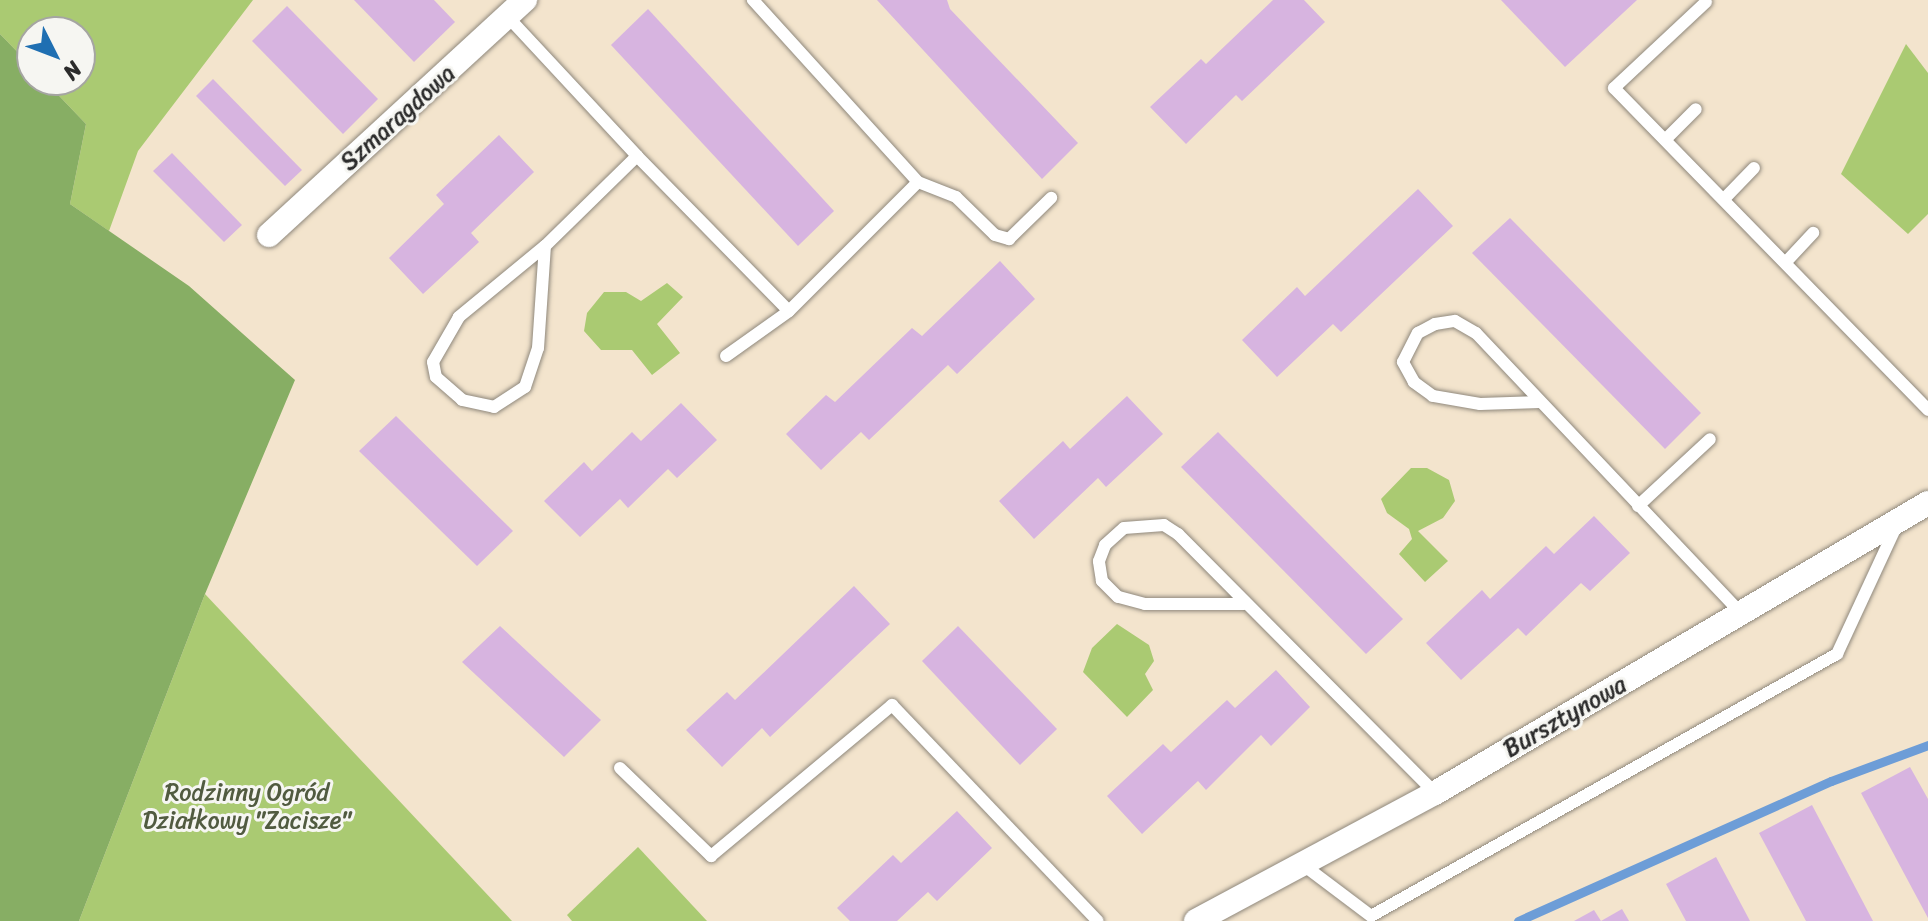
<!DOCTYPE html>
<html>
<head>
<meta charset="utf-8">
<style>
	body { margin:0 }
	#map { position:relative; width:1928px; height:921px; overflow:hidden; background:#f3e4cd; font-family:Sriracha,sans-serif }
	div>[style] { position:absolute }
	.green>* { inset:0; background:#aaca72 }
	.forest>* { inset:0; background:#87ae64 }
	.stream>* { height:9px; margin:-4.5px; padding:0 4.5px; transform-origin:4.5px; border-radius:4.5px; background:#6d9dd7 }
	.building>* { inset:0; background:#d7b4e0 }
	.roads { filter:drop-shadow(0 0 2px #8f887c) drop-shadow(0 0 2px #8f887c) }
	.lane>* { height:12px; margin:-6px; padding:0 6px; transform-origin:6px; border-radius:6px; background:#fff }
	.street>* { height:24px; margin:-12px; padding:0 12px; transform-origin:12px; border-radius:12px; background:#fff }
	span { translate:-50% -50%; white-space:nowrap; text-align:center; line-height:1.15; -webkit-text-stroke:6px #f6f6f2; paint-order:stroke }
	.street-label { font-size:24px; color:#2b2b2b }
	.park-label { font-size:24px; color:#515b40 }
	.north { position:absolute; left:16px; top:16px; width:80px; height:80px; box-sizing:border-box; background:#f6f6f2; border:2px solid #a5a5a2; border-radius:50%; rotate:132deg; font-size:22px; font-weight:700; line-height:32px; text-align:center; color:#2b2b2b }
	.north::after { content:''; display:block; margin:auto; width:28px; height:36px; background:#1f6fb2; clip-path:polygon(50% 0,100% 100%,50% 72%,0 100%) }
</style>
</head>
<body>
<div id="map">
	<div class="green">
		<div style="clip-path:polygon(0 0,253px 0,138px 151px,109px 231px,70px 204px,86px 124px,44px 80px,80px 80px,80px 32px,32px 32px,32px 67px,0 34px)"></div>
		<div style="clip-path:polygon(1906px 44px,1928px 73px,1928px 214px,1908px 234px,1841px 174px)"></div>
		<div style="clip-path:polygon(667px 283px,683px 297px,657px 324px,680px 353px,652px 375px,632px 350px,601px 350px,584px 331px,587px 313px,604px 292px,626px 292px,641px 301px)"></div>
		<div style="clip-path:polygon(1411px 468px,1427px 468px,1449px 480px,1455px 501px,1443px 518px,1418px 531px,1448px 561px,1425px 582px,1399px 554px,1412px 539px,1409px 529px,1387px 513px,1381px 499px)"></div>
		<div style="clip-path:polygon(205px 594px,512px 921px,79px 921px)"></div>
		<div style="clip-path:polygon(1117px 624px,1149px 645px,1154px 661px,1145px 674px,1153px 690px,1127px 717px,1083px 672px,1092px 648px)"></div>
		<div style="clip-path:polygon(638px 847px,707px 921px,572px 921px,567px 915px)"></div>
	</div>
	<div class="forest">
		<div style="clip-path:polygon(0 34px,32px 67px,32px 80px,44px 80px,86px 124px,70px 204px,189px 286px,295px 380px,205px 594px,79px 921px,0 921px)"></div>
	</div>
	<div class="stream">
		<div style="left:1518px;top:921px;width:343px;rotate:-24.1deg"></div>
		<div style="left:1831px;top:781px;width:103px;rotate:-20.4deg"></div>
	</div>
	<div class="building">
		<div style="clip-path:polygon(354px 0,434px 0,455px 22px,414px 62px)"></div>
		<div style="clip-path:polygon(877px 0,947px 0,950px 9px,1078px 143px,1042px 179px)"></div>
		<div style="clip-path:polygon(1273px 0,1304px 0,1325px 22px,1242px 101px,1236px 95px,1186px 144px,1150px 107px,1201px 59px,1206px 64px)"></div>
		<div style="clip-path:polygon(1501px 0,1637px 0,1565px 67px)"></div>
		<div style="clip-path:polygon(287px 6px,378px 99px,343px 134px,252px 41px)"></div>
		<div style="clip-path:polygon(648px 9px,834px 211px,798px 246px,611px 45px)"></div>
		<div style="clip-path:polygon(213px 79px,302px 170px,285px 186px,196px 96px)"></div>
		<div style="clip-path:polygon(499px 135px,534px 172px,471px 233px,479px 242px,423px 294px,389px 258px,444px 204px,436px 195px)"></div>
		<div style="clip-path:polygon(172px 153px,242px 225px,224px 242px,153px 171px)"></div>
		<div style="clip-path:polygon(1418px 189px,1453px 226px,1341px 332px,1333px 324px,1277px 377px,1242px 340px,1297px 287px,1305px 296px)"></div>
		<div style="clip-path:polygon(1510px 218px,1701px 413px,1665px 449px,1472px 253px)"></div>
		<div style="clip-path:polygon(1000px 261px,1035px 299px,957px 374px,948px 365px,869px 440px,861px 432px,821px 470px,786px 434px,826px 395px,835px 402px,912px 328px,922px 336px)"></div>
		<div style="clip-path:polygon(1127px 396px,1163px 434px,1106px 487px,1098px 478px,1034px 539px,999px 501px,1063px 441px,1070px 449px)"></div>
		<div style="clip-path:polygon(681px 403px,717px 440px,677px 478px,668px 469px,628px 508px,620px 499px,580px 537px,544px 501px,584px 462px,592px 471px,632px 432px,641px 441px)"></div>
		<div style="clip-path:polygon(396px 416px,513px 531px,477px 566px,359px 451px)"></div>
		<div style="clip-path:polygon(1218px 432px,1403px 619px,1366px 654px,1181px 467px)"></div>
		<div style="clip-path:polygon(1594px 516px,1630px 553px,1590px 591px,1581px 583px,1526px 636px,1518px 628px,1461px 680px,1426px 643px,1482px 590px,1490px 599px,1546px 546px,1554px 554px)"></div>
		<div style="clip-path:polygon(854px 586px,890px 624px,770px 737px,762px 728px,722px 767px,686px 730px,727px 692px,735px 700px)"></div>
		<div style="clip-path:polygon(500px 626px,601px 720px,564px 757px,462px 662px)"></div>
		<div style="clip-path:polygon(958px 626px,1057px 729px,1020px 765px,922px 661px)"></div>
		<div style="clip-path:polygon(1276px 670px,1310px 707px,1271px 746px,1261px 735px,1206px 790px,1198px 781px,1142px 834px,1107px 796px,1163px 744px,1171px 752px,1227px 700px,1235px 708px)"></div>
		<div style="clip-path:polygon(1910px 767px,1928px 799px,1928px 918px,1861px 793px)"></div>
		<div style="clip-path:polygon(1812px 805px,1873px 921px,1806px 921px,1759px 833px)"></div>
		<div style="clip-path:polygon(957px 811px,992px 848px,937px 901px,928px 892px,897px 921px,850px 921px,837px 908px,893px 855px,901px 863px)"></div>
		<div style="clip-path:polygon(1716px 857px,1750px 921px,1686px 921px,1666px 884px)"></div>
		<div style="clip-path:polygon(1622px 909px,1629px 921px,1601px 921px)"></div>
		<div style="clip-path:polygon(1594px 910px,1601px 921px,1574px 921px)"></div>
	</div>
	<div class="roads">
		<div class="lane">
			<div style="left:1706px;top:2px;width:126px;rotate:136.9deg"></div>
			<div style="left:1614px;top:88px;width:450px;rotate:45.7deg"></div>
			<div style="left:508px;top:17px;width:190px;rotate:47.1deg"></div>
			<div style="left:637px;top:156px;width:129px;rotate:135.6deg"></div>
			<div style="left:545px;top:246px;width:112px;rotate:140.5deg"></div>
			<div style="left:459px;top:317px;width:52px;rotate:120deg"></div>
			<div style="left:433px;top:362px;width:15px;rotate:79deg"></div>
			<div style="left:436px;top:377px;width:35px;rotate:41deg"></div>
			<div style="left:462px;top:400px;width:33px;rotate:12deg"></div>
			<div style="left:494px;top:407px;width:37px;rotate:-33deg"></div>
			<div style="left:525px;top:387px;width:41px;rotate:-71.6deg"></div>
			<div style="left:538px;top:348px;width:102px;rotate:-86.1deg"></div>
			<div style="left:1666px;top:139px;width:42px;rotate:-45deg"></div>
			<div style="left:637px;top:156px;width:217px;rotate:45.6deg"></div>
			<div style="left:789px;top:311px;width:182px;rotate:-45deg"></div>
			<div style="left:918px;top:182px;width:246px;rotate:-132.2deg"></div>
			<div style="left:918px;top:182px;width:41px;rotate:21.5deg"></div>
			<div style="left:956px;top:197px;width:54px;rotate:44.3deg"></div>
			<div style="left:995px;top:235px;width:15px;rotate:16deg"></div>
			<div style="left:1009px;top:239px;width:59px;rotate:-44.3deg"></div>
			<div style="left:1724px;top:199px;width:43px;rotate:-45.9deg"></div>
			<div style="left:1786px;top:262px;width:40px;rotate:-47deg"></div>
			<div style="left:726px;top:356px;width:77px;rotate:-35.5deg"></div>
			<div style="left:1540px;top:402px;width:60px;rotate:178.1deg"></div>
			<div style="left:1480px;top:404px;width:48px;rotate:-170.3deg"></div>
			<div style="left:1433px;top:396px;width:24px;rotate:-144deg"></div>
			<div style="left:1414px;top:382px;width:23px;rotate:-119deg"></div>
			<div style="left:1403px;top:362px;width:33px;rotate:-63deg"></div>
			<div style="left:1418px;top:333px;width:19px;rotate:-28deg"></div>
			<div style="left:1435px;top:324px;width:20px;rotate:-9deg"></div>
			<div style="left:1455px;top:321px;width:24px;rotate:30deg"></div>
			<div style="left:1476px;top:333px;width:387px;rotate:46.6deg"></div>
			<div style="left:1638px;top:506px;width:98px;rotate:-42.9deg"></div>
			<div style="left:1244px;top:604px;width:99px;rotate:180deg"></div>
			<div style="left:1145px;top:604px;width:28px;rotate:-165deg"></div>
			<div style="left:1118px;top:597px;width:23px;rotate:-135deg"></div>
			<div style="left:1102px;top:581px;width:20px;rotate:-99deg"></div>
			<div style="left:1099px;top:561px;width:17px;rotate:-69deg"></div>
			<div style="left:1105px;top:545px;width:25px;rotate:-42deg"></div>
			<div style="left:1124px;top:528px;width:40px;rotate:-4.3deg"></div>
			<div style="left:1164px;top:525px;width:17px;rotate:33deg"></div>
			<div style="left:1178px;top:534px;width:365px;rotate:45.2deg"></div>
			<div style="left:620px;top:768px;width:127px;rotate:44deg"></div>
			<div style="left:711px;top:856px;width:236px;rotate:-39.8deg"></div>
			<div style="left:892px;top:705px;width:298px;rotate:46.4deg"></div>
			<div style="left:1302px;top:864px;width:86px;rotate:37deg"></div>
			<div style="left:1371px;top:916px;width:535px;rotate:-29.35deg"></div>
			<div style="left:1837px;top:654px;width:140px;rotate:-65.1deg"></div>
		</div>
		<div class="street">
			<div style="left:269px;top:235px;width:348px;rotate:-42.6deg"></div>
			<div style="left:1196px;top:921px;width:271px;rotate:-28.2deg"></div>
			<div style="left:1435px;top:793px;width:572px;rotate:-30.47deg"></div>
		</div>
	</div>
	<div class="street-label">
		<span style="left:398px;top:118px;rotate:-42deg">Szmaragdowa</span>
		<span style="left:1565px;top:717px;rotate:-30deg">Bursztynowa</span>
	</div>
	<div class="park-label">
		<span style="left:247px;top:807px">Rodzinny Ogród<br>Działkowy "Zacisze"</span>
	</div>
	<div class="north">N</div>
</div>
</body>
</html>
